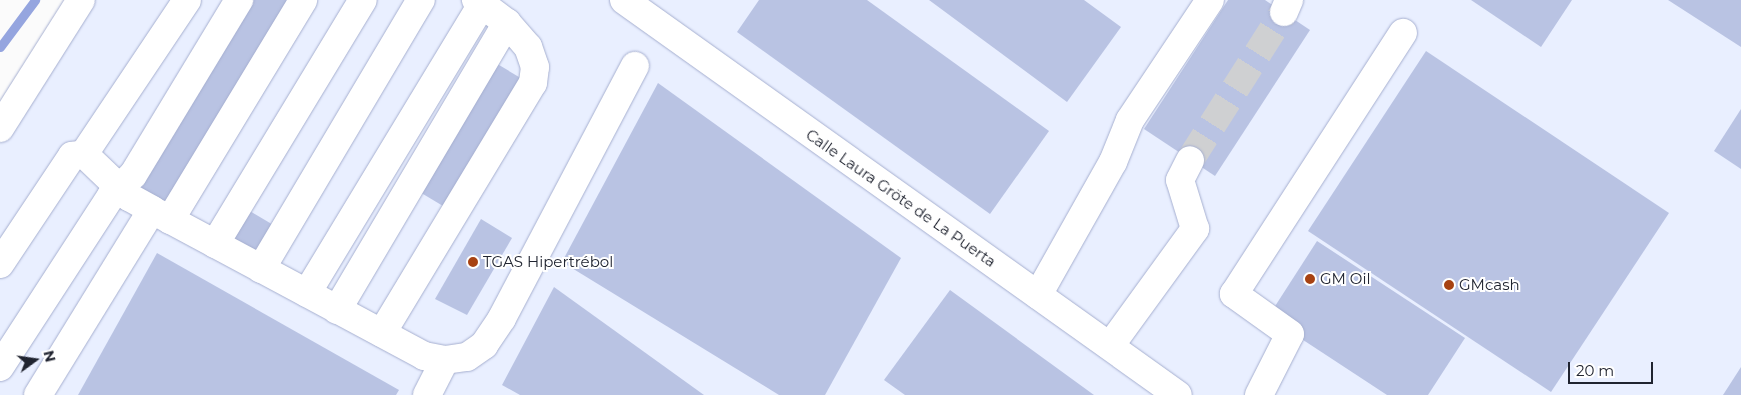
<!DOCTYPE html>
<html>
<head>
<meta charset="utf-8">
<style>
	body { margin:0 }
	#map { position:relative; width:1741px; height:395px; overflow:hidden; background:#fbfbfb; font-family:Montserrat,sans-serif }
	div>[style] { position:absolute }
	.built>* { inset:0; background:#e9efff }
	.stream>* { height:9px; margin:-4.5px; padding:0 4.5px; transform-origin:4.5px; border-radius:4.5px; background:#95a5df }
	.building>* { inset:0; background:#b9c3e3 }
	.minor-tunnel>* { height:28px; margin-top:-14px; transform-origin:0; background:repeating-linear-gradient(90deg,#cfd0d2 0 28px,transparent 0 42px) }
	.roads { filter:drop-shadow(0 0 1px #a6afd0) drop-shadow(0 0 1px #a6afd0) }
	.minor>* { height:28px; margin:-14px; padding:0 14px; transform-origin:14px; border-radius:14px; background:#fff }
	.dots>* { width:14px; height:14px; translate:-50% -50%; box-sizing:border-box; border:2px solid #fff; border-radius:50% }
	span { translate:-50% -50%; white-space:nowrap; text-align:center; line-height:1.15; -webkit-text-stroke:4px #fff; paint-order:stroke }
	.street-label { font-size:15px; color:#202430 }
	.poi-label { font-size:15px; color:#202430 }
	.left { translate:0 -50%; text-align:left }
	.north { position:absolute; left:10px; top:335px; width:50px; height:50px; -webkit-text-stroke:4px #fff; paint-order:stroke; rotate:76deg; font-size:14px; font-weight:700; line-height:20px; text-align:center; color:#202430 }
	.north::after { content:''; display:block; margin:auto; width:18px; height:22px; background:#202430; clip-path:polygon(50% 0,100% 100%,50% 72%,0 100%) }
	.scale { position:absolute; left:1568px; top:362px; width:85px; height:22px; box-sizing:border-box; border:2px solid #202430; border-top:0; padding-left:6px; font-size:15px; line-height:18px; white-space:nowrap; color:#202430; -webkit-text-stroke:4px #fff; paint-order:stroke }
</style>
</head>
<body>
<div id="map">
	<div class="built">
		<div style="clip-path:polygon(74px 0,1741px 0,1741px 395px,0 395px,0 109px)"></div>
	</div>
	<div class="stream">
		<div style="left:0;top:47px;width:59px;rotate:-53.3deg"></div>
	</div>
	<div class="building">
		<div style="clip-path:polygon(242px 0,289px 0,167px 205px,132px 184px)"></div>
		<div style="clip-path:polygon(759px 0,867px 0,1049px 131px,990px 214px,737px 32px)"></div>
		<div style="clip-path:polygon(929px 0,1084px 0,1121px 27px,1067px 102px)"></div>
		<div style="clip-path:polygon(1228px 0,1265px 0,1310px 30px,1215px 176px,1144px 129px)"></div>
		<div style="clip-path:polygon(1471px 0,1572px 0,1541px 47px)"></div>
		<div style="clip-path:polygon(1668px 0,1741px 0,1741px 47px)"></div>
		<div style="clip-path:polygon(1426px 51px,1669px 213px,1551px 392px,1308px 231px)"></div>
		<div style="clip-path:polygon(489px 59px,524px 80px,448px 209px,413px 188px)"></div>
		<div style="clip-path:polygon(658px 83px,901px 258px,825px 395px,779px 395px,562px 262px)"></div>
		<div style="clip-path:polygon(1741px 109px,1741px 169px,1714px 151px)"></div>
		<div style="clip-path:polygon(243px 207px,275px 226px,256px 256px,225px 238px)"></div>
		<div style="clip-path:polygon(481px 219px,512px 238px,467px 315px,435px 299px)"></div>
		<div style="clip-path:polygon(1317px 241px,1465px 338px,1428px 395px,1387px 395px,1268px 317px)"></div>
		<div style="clip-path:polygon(157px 253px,399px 390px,396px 395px,78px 395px)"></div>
		<div style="clip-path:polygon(554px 287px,704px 395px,520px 395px,502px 385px)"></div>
		<div style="clip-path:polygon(950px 290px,1094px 395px,905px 395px,884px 380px)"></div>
		<div style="clip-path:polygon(1741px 367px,1741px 395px,1723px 395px)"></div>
	</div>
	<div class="minor-tunnel">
		<div style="left:1190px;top:160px;width:175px;rotate:-57.6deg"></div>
	</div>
	<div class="roads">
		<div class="minor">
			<div style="left:624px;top:0;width:680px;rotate:35.49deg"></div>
			<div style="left:1284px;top:12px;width:13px;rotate:-67deg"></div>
			<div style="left:0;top:128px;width:151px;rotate:-57.7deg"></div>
			<div style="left:84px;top:154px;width:62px;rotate:43.7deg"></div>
			<div style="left:129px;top:197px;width:26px;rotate:29deg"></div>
			<div style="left:152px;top:210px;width:309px;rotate:28.2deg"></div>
			<div style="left:424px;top:356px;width:21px;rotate:11deg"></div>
			<div style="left:445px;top:360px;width:22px;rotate:-8deg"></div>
			<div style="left:467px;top:357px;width:21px;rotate:-35deg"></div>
			<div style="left:484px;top:345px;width:32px;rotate:-56deg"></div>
			<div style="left:502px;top:318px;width:285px;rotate:-62.2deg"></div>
			<div style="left:170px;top:220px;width:257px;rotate:-58.8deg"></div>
			<div style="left:215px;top:244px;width:285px;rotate:-58.8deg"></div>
			<div style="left:0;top:264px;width:130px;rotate:-56.3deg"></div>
			<div style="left:72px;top:156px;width:12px;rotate:-9deg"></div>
			<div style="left:84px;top:154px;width:185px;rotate:-56.2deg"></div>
			<div style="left:261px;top:269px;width:313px;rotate:-59.3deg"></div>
			<div style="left:307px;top:293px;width:338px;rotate:-58.8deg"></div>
			<div style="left:1038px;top:295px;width:153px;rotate:-60.6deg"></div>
			<div style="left:1113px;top:162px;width:45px;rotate:-68deg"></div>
			<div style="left:1130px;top:120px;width:144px;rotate:-56.3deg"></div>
			<div style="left:337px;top:310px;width:334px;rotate:-59.4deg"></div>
			<div style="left:382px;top:333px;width:292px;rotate:-58.9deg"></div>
			<div style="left:533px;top:83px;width:16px;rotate:-83deg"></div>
			<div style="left:535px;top:67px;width:21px;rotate:-109deg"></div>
			<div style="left:528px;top:47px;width:32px;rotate:-131deg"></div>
			<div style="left:507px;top:23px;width:39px;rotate:-143deg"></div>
			<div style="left:1110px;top:346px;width:145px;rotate:-54deg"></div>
			<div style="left:1195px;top:229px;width:51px;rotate:-107deg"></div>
			<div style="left:1180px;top:180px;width:22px;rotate:-63deg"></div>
			<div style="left:0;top:367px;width:204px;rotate:-57deg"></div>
			<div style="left:111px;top:196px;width:30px;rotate:-44deg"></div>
			<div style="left:133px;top:175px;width:205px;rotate:-58.8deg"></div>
			<div style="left:38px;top:395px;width:217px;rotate:-58.4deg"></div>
			<div style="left:427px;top:395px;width:39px;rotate:-63deg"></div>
			<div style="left:1259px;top:395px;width:68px;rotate:-63.1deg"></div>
			<div style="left:1290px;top:334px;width:69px;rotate:-144.5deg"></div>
			<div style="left:1234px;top:294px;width:311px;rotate:-57.1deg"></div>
		</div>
	</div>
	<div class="dots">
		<div style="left:473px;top:262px;background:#a74212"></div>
		<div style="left:1310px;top:279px;background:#a74212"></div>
		<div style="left:1449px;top:285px;background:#a74212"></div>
	</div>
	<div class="street-label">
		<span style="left:901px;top:198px;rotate:35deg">Calle Laura Gröte de La Puerta</span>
	</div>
	<div class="poi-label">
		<span class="left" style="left:483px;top:262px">TGAS Hipertrébol</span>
		<span class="left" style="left:1320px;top:279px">GM Oil</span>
		<span class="left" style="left:1459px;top:285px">GMcash</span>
	</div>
	<div class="north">N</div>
	<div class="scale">20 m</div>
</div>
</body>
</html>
